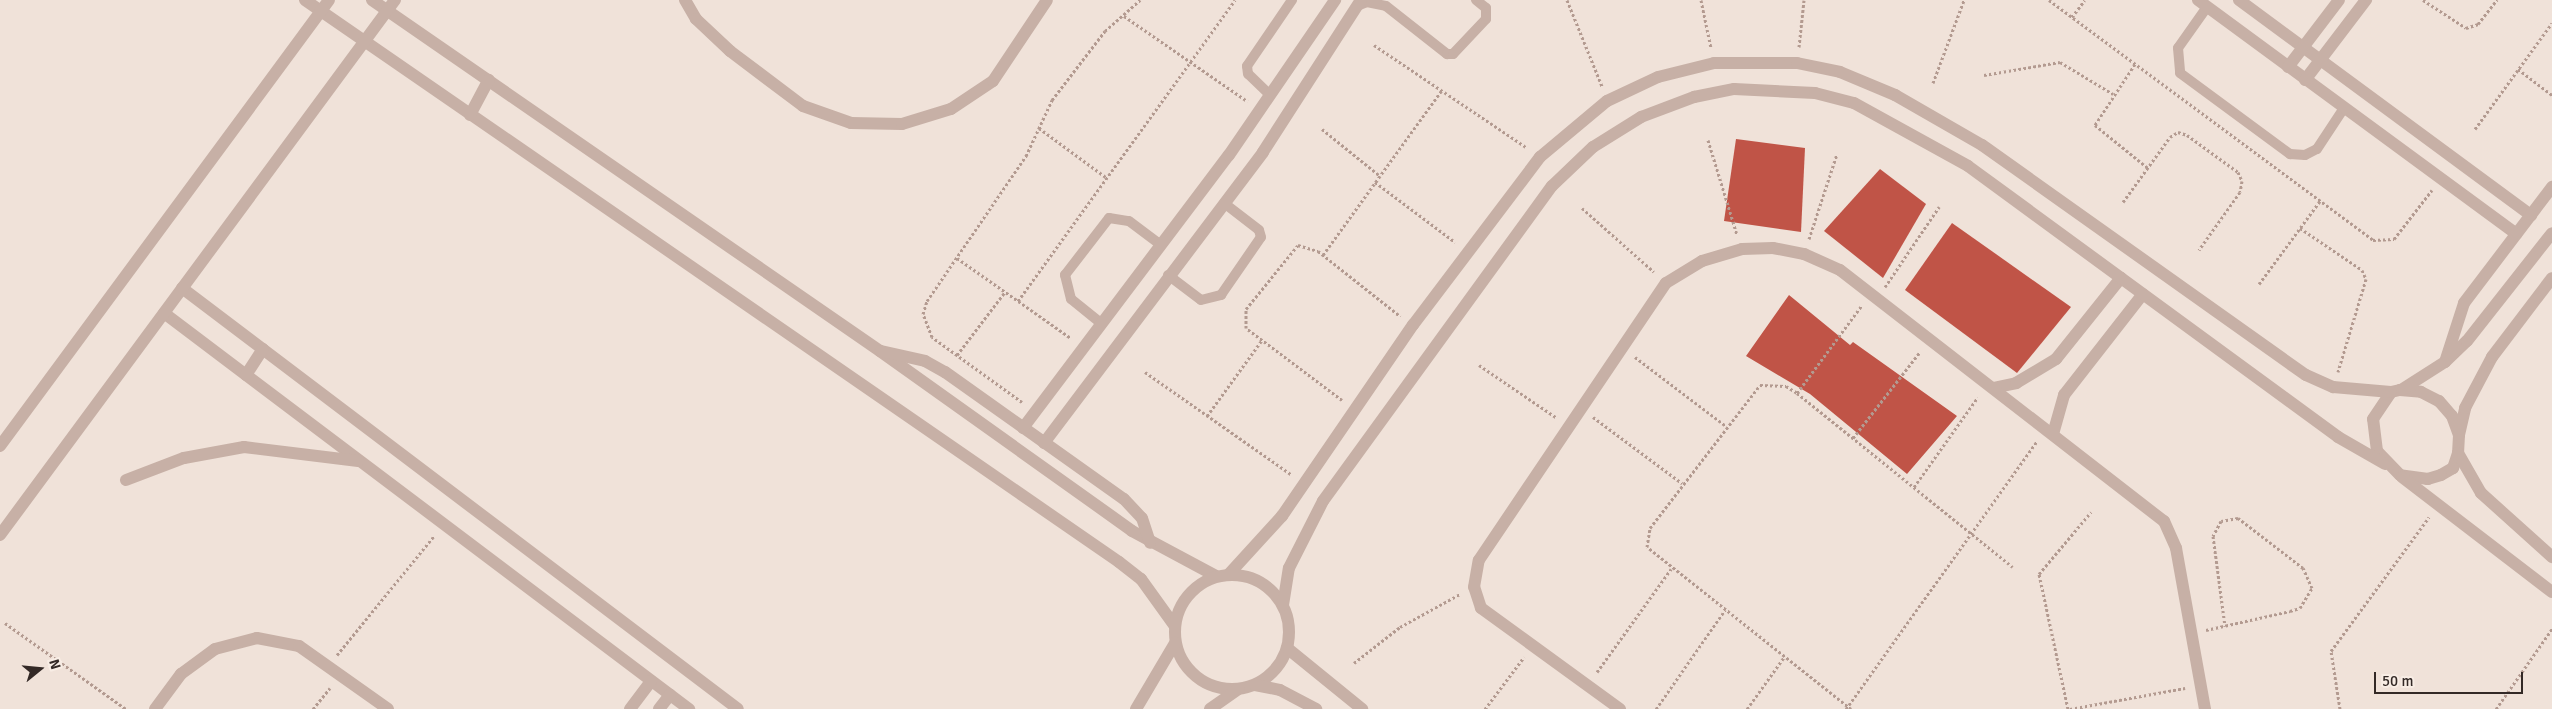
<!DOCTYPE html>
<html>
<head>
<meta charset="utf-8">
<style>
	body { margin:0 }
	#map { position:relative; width:2552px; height:709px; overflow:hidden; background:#f0e2d9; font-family:Signika,sans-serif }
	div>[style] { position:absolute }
	.building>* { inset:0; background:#c05447 }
	.path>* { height:3px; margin-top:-1.5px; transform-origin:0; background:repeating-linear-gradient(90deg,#b39a90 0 2.5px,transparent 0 5px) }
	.lane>* { height:10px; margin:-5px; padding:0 5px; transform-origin:5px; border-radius:5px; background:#c7b0a6 }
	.street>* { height:12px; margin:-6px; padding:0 6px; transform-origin:6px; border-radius:6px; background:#c7b0a6 }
	.street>.ring { margin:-6px; padding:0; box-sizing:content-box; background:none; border:12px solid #c7b0a6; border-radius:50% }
	span { translate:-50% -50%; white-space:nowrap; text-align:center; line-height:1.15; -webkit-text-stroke:4.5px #f8ede5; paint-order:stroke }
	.north { position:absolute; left:15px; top:644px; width:50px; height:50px; -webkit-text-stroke:4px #f8ede5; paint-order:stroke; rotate:73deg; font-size:14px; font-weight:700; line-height:20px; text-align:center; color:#332926 }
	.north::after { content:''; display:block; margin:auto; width:18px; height:22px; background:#332926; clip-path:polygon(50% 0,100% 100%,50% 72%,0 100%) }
	.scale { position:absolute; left:2374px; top:672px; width:149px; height:22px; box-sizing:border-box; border:2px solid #332926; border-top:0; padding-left:6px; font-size:15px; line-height:18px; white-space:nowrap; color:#332926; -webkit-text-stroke:4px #f8ede5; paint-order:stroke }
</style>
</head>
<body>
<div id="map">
	<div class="building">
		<div style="clip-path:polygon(1736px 139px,1805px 148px,1801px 232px,1724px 221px)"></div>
		<div style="clip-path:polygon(1880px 169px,1926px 204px,1883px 278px,1824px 231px)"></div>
		<div style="clip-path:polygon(1952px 223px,2071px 307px,2017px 373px,1905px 290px)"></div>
		<div style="clip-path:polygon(1789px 295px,1850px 345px,1853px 342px,1957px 416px,1907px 474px,1810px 394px,1746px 356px)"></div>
	</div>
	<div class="path">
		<div style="left:1567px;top:0;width:93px;rotate:67.9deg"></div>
		<div style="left:1701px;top:0;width:49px;rotate:78.2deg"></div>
		<div style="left:2049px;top:0;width:403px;rotate:36.5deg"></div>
		<div style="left:2373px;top:240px;width:21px;rotate:-3deg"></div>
		<div style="left:2394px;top:239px;width:62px;rotate:-52.2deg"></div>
		<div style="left:2423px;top:0;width:51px;rotate:33.1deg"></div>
		<div style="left:2466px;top:28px;width:13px;rotate:-18deg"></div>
		<div style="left:2478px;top:24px;width:31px;rotate:-52deg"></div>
		<div style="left:1124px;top:16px;width:150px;rotate:34.6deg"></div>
		<div style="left:2072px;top:17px;width:21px;rotate:-53deg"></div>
		<div style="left:1374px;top:45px;width:184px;rotate:33.9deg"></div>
		<div style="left:1799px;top:47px;width:47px;rotate:-83.9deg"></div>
		<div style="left:2135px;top:64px;width:73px;rotate:123.3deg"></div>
		<div style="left:2095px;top:125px;width:68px;rotate:39.1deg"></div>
		<div style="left:2518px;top:69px;width:43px;rotate:37.4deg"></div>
		<div style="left:1984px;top:75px;width:77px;rotate:-9.7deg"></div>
		<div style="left:2060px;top:62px;width:62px;rotate:31.1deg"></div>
		<div style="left:1933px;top:83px;width:89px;rotate:-69.5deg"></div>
		<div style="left:1039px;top:128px;width:84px;rotate:36.3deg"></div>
		<div style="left:1322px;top:129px;width:75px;rotate:39deg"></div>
		<div style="left:2475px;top:129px;width:131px;rotate:-54deg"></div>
		<div style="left:1708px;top:140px;width:99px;rotate:73deg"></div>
		<div style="left:1375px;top:182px;width:100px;rotate:36.9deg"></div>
		<div style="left:2123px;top:202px;width:80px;rotate:-54.1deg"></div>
		<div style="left:2170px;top:137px;width:9px;rotate:-32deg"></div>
		<div style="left:2178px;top:132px;width:9px;rotate:18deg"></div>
		<div style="left:2187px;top:135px;width:63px;rotate:36deg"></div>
		<div style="left:2238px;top:172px;width:10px;rotate:66deg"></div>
		<div style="left:2242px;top:181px;width:11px;rotate:100deg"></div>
		<div style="left:2240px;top:192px;width:71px;rotate:125.3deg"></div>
		<div style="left:1582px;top:208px;width:96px;rotate:41.6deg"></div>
		<div style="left:2300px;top:228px;width:75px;rotate:34.1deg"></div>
		<div style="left:2362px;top:270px;width:10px;rotate:66deg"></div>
		<div style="left:2366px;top:279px;width:97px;rotate:106.8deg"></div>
		<div style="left:1809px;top:239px;width:89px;rotate:-71.8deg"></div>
		<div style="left:1323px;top:255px;width:203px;rotate:-54.2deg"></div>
		<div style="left:957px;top:258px;width:139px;rotate:35.1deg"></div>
		<div style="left:2259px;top:284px;width:103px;rotate:-53.7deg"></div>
		<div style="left:1885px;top:287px;width:97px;rotate:-56deg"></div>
		<div style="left:1018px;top:301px;width:371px;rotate:-54.2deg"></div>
		<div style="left:957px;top:355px;width:79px;rotate:-52.7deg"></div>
		<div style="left:1635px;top:357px;width:114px;rotate:37.2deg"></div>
		<div style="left:1479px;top:365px;width:94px;rotate:34.2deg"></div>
		<div style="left:1145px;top:372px;width:179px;rotate:35deg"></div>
		<div style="left:1797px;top:393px;width:109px;rotate:-53.5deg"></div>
		<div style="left:1342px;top:400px;width:120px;rotate:-143.1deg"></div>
		<div style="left:1246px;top:328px;width:19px;rotate:-90deg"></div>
		<div style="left:1246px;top:309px;width:82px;rotate:-50.9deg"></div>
		<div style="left:1298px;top:245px;width:21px;rotate:17deg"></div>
		<div style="left:1318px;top:251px;width:105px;rotate:38.4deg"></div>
		<div style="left:1022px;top:402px;width:111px;rotate:-144.2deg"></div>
		<div style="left:932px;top:337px;width:25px;rotate:-111deg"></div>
		<div style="left:923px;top:314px;width:14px;rotate:-73deg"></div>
		<div style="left:927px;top:301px;width:176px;rotate:-55.7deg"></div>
		<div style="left:1026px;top:156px;width:62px;rotate:-65.1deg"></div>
		<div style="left:1052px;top:100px;width:87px;rotate:-52.5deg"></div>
		<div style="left:1105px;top:31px;width:47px;rotate:-41.5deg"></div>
		<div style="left:1207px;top:416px;width:94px;rotate:-54.1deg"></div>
		<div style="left:1593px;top:417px;width:111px;rotate:36.6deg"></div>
		<div style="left:1853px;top:438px;width:109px;rotate:-52.1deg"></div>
		<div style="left:1914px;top:487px;width:110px;rotate:-54.6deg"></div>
		<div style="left:5px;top:623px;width:148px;rotate:35.4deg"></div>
		<div style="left:2206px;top:630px;width:86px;rotate:-12.7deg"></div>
		<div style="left:2290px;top:611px;width:10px;rotate:-17deg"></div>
		<div style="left:2300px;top:608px;width:23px;rotate:-59deg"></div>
		<div style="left:2312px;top:588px;width:22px;rotate:-114deg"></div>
		<div style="left:2303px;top:568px;width:82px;rotate:-142.4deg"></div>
		<div style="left:2238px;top:518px;width:17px;rotate:170deg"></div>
		<div style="left:2221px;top:521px;width:17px;rotate:118deg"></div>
		<div style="left:2213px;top:536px;width:91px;rotate:82.4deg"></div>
		<div style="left:337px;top:655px;width:154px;rotate:-50.8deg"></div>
		<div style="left:1354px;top:663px;width:58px;rotate:-38deg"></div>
		<div style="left:1400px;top:627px;width:68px;rotate:-28.8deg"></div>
		<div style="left:1597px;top:672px;width:127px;rotate:-54.3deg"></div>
		<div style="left:313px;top:709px;width:27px;rotate:-51deg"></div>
		<div style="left:1485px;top:709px;width:65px;rotate:-53.1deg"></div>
		<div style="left:1656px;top:709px;width:121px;rotate:-55.1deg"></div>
		<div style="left:1747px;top:709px;width:65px;rotate:-54.4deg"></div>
		<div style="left:1846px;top:709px;width:329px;rotate:-54.5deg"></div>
		<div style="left:1851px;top:709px;width:260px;rotate:-141.5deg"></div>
		<div style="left:1647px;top:547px;width:19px;rotate:-81deg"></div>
		<div style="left:1650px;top:528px;width:180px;rotate:-52.4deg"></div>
		<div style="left:1760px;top:385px;width:26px;rotate:2deg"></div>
		<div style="left:1786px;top:386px;width:13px;rotate:32deg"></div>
		<div style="left:1797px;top:393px;width:277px;rotate:38.9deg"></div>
		<div style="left:2068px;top:709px;width:138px;rotate:-102.1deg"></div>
		<div style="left:2039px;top:574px;width:81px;rotate:-50deg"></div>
		<div style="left:2070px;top:709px;width:117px;rotate:-10.3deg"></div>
		<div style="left:2340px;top:709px;width:59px;rotate:-98.8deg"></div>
		<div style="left:2331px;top:651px;width:166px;rotate:-53.8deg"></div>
		<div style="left:2496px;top:709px;width:98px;rotate:-55deg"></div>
	</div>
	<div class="lane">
		<div style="left:1357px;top:6px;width:11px;rotate:-22deg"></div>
		<div style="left:1367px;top:2px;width:19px;rotate:12deg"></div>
		<div style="left:1386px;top:6px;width:78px;rotate:38.2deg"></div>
		<div style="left:1447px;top:54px;width:6px"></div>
		<div style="left:1453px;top:54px;width:48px;rotate:-46.7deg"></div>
		<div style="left:1486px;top:19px;width:11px;rotate:-90deg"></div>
		<div style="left:1486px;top:8px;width:13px;rotate:-141deg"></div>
		<div style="left:2207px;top:7px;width:50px;rotate:125.3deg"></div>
		<div style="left:2178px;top:48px;width:25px;rotate:85deg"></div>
		<div style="left:2180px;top:73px;width:137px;rotate:36.4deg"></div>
		<div style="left:2290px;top:154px;width:15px;rotate:4deg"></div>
		<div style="left:2305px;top:155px;width:13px;rotate:-27deg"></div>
		<div style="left:2317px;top:149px;width:49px;rotate:-56.6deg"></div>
		<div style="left:1270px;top:95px;width:30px;rotate:-136deg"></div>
		<div style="left:1248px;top:74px;width:8px;rotate:-97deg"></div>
		<div style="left:1247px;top:66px;width:80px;rotate:-55.7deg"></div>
		<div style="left:1168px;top:275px;width:41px;rotate:37.1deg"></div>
		<div style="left:1201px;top:300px;width:21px;rotate:-14deg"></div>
		<div style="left:1221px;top:295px;width:70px;rotate:-55.4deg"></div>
		<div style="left:1261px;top:237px;width:7px;rotate:-106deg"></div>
		<div style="left:1259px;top:230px;width:44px;rotate:-142.4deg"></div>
		<div style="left:1102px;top:324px;width:40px;rotate:-141deg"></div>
		<div style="left:1071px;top:299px;width:25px;rotate:-104deg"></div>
		<div style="left:1065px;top:275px;width:72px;rotate:-52.3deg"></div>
		<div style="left:1109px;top:218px;width:20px;rotate:9deg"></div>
		<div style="left:1129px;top:221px;width:40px;rotate:37deg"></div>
	</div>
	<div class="street">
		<div style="left:305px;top:0;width:989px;rotate:34.62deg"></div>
		<div style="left:1119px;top:562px;width:28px;rotate:38deg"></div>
		<div style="left:1141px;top:579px;width:57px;rotate:54.3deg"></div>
		<div style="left:372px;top:0;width:617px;rotate:34.64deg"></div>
		<div style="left:880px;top:351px;width:310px;rotate:35.5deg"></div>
		<div style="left:1132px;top:531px;width:95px;rotate:28.2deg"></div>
		<div style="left:685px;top:0;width:22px;rotate:60deg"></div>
		<div style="left:696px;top:19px;width:47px;rotate:43.3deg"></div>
		<div style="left:730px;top:51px;width:91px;rotate:37deg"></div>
		<div style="left:803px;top:106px;width:51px;rotate:19.5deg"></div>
		<div style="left:851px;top:123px;width:51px;rotate:1.1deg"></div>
		<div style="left:902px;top:124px;width:51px;rotate:-17deg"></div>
		<div style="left:951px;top:109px;width:50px;rotate:-33.7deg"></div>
		<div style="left:993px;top:81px;width:97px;rotate:-56.3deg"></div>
		<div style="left:2198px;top:0;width:395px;rotate:36.3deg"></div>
		<div style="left:2239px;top:0;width:363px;rotate:36.4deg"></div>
		<div style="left:2288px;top:67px;width:84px;rotate:-52.7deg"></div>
		<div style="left:2305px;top:80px;width:101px;rotate:-52.7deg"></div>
		<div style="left:470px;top:115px;width:40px;rotate:-62deg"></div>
		<div style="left:182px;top:288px;width:697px;rotate:37.13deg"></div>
		<div style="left:164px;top:313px;width:658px;rotate:37.03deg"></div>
		<div style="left:881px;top:351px;width:45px;rotate:12.8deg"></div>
		<div style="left:925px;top:361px;width:23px;rotate:29deg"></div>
		<div style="left:945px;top:372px;width:219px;rotate:35.4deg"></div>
		<div style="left:1124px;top:499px;width:26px;rotate:47deg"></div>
		<div style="left:1142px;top:518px;width:26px;rotate:72deg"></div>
		<div style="left:2445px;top:362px;width:62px;rotate:-72.1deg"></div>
		<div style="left:2464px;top:303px;width:146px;rotate:-52.8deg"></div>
		<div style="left:246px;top:375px;width:31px;rotate:-57deg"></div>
		<div style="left:1993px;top:388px;width:24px;rotate:-12deg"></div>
		<div style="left:2016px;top:383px;width:47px;rotate:-31deg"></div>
		<div style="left:2056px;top:359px;width:104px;rotate:-51.3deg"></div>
		<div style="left:2400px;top:390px;width:21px;rotate:5deg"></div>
		<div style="left:2421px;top:392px;width:20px;rotate:27deg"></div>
		<div style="left:2439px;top:401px;width:20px;rotate:49deg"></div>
		<div style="left:2452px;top:416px;width:20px;rotate:70deg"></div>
		<div style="left:2459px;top:435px;width:18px;rotate:93deg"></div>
		<div style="left:2458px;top:453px;width:16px;rotate:108deg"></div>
		<div style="left:2453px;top:468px;width:14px;rotate:150deg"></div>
		<div style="left:2441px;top:475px;width:14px;rotate:163deg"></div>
		<div style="left:2428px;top:479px;width:28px;rotate:-172deg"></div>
		<div style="left:2400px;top:475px;width:33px;rotate:-134deg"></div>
		<div style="left:2377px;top:451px;width:32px;rotate:-97deg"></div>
		<div style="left:2373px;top:419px;width:32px;rotate:-56deg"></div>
		<div style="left:2391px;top:392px;width:9px;rotate:-13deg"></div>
		<div style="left:2401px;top:390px;width:52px;rotate:-32.5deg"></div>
		<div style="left:2445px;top:362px;width:30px;rotate:-44deg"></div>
		<div style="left:2467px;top:341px;width:137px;rotate:-51.8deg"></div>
		<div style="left:1023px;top:428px;width:342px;rotate:-53deg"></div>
		<div style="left:1229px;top:155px;width:188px;rotate:-55.6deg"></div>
		<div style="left:2053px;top:434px;width:41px;rotate:-74.2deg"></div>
		<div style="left:2064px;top:395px;width:128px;rotate:-52deg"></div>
		<div style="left:2459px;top:435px;width:28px;rotate:-77deg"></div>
		<div style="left:2465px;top:408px;width:58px;rotate:-62.1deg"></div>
		<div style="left:2492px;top:357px;width:99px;rotate:-52.8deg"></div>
		<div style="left:1044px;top:443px;width:364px;rotate:-53deg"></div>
		<div style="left:1263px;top:152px;width:181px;rotate:-57.2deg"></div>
		<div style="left:0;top:446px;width:554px;rotate:-53.58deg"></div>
		<div style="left:2458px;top:453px;width:46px;rotate:60.1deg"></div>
		<div style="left:2481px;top:493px;width:96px;rotate:42deg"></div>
		<div style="left:2402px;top:477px;width:189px;rotate:37.5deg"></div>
		<div style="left:126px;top:480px;width:62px;rotate:-20.8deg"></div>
		<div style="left:184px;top:458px;width:61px;rotate:-10.4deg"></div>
		<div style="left:244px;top:447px;width:115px;rotate:7deg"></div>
		<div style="left:0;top:535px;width:665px;rotate:-53.56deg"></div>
		<div style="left:1229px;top:574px;width:79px;rotate:-47.6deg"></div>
		<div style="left:1282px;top:516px;width:232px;rotate:-55.6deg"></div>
		<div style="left:1413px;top:325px;width:211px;rotate:-52.9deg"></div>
		<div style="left:1540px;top:157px;width:87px;rotate:-39.9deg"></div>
		<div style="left:1607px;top:101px;width:56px;rotate:-25.2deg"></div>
		<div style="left:1658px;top:77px;width:58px;rotate:-14deg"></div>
		<div style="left:1714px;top:63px;width:83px"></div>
		<div style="left:1797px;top:63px;width:44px;rotate:11.8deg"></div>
		<div style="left:1840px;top:72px;width:60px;rotate:22.7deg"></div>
		<div style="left:1895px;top:95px;width:100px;rotate:29.9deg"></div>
		<div style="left:1982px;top:145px;width:397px;rotate:35.4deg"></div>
		<div style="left:2306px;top:375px;width:30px;rotate:24deg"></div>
		<div style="left:2333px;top:387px;width:58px;rotate:4.9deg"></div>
		<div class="ring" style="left:1175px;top:575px;width:102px;height:102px"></div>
		<div style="left:1283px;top:605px;width:37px;rotate:-81deg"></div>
		<div style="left:1289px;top:568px;width:75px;rotate:-63.1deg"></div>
		<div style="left:1323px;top:501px;width:389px;rotate:-54deg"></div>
		<div style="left:1552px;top:186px;width:57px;rotate:-43.6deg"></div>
		<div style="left:1593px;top:147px;width:57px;rotate:-32deg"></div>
		<div style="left:1641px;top:117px;width:57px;rotate:-20.7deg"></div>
		<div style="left:1694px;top:97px;width:41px;rotate:-11.3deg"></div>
		<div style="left:1734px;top:89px;width:81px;rotate:2.8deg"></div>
		<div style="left:1815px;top:93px;width:40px;rotate:14.4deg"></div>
		<div style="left:1854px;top:103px;width:130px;rotate:28.9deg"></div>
		<div style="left:1968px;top:166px;width:459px;rotate:36.2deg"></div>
		<div style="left:2338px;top:437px;width:54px;rotate:29.9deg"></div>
		<div style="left:1287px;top:648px;width:97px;rotate:39.1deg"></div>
		<div style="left:1255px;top:685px;width:25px;rotate:11deg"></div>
		<div style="left:1280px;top:690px;width:41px;rotate:27.8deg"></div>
		<div style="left:155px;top:709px;width:44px;rotate:-53.4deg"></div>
		<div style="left:181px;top:674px;width:42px;rotate:-36.3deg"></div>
		<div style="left:215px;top:649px;width:43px;rotate:-14.7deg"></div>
		<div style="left:257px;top:638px;width:43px;rotate:10.8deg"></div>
		<div style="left:299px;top:646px;width:109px;rotate:35.3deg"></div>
		<div style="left:630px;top:709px;width:35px;rotate:-53deg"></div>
		<div style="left:659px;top:709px;width:18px;rotate:-52deg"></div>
		<div style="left:1136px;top:709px;width:77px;rotate:-59.4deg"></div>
		<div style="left:1210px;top:709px;width:35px;rotate:-35deg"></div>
		<div style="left:1620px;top:709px;width:172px;rotate:-144deg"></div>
		<div style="left:1481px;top:608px;width:22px;rotate:-108deg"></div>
		<div style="left:1474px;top:587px;width:27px;rotate:-80deg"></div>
		<div style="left:1479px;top:560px;width:334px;rotate:-56deg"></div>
		<div style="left:1666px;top:283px;width:42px;rotate:-31.4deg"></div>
		<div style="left:1702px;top:261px;width:42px;rotate:-16.7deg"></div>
		<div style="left:1742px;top:249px;width:31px;rotate:-2deg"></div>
		<div style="left:1773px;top:248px;width:32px;rotate:11deg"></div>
		<div style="left:1804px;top:254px;width:39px;rotate:24deg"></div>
		<div style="left:1840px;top:270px;width:410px;rotate:37.8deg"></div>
		<div style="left:2164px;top:521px;width:30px;rotate:66deg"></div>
		<div style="left:2176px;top:548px;width:164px;rotate:79.8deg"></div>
	</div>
	<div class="north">N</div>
	<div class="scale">50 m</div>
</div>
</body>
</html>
